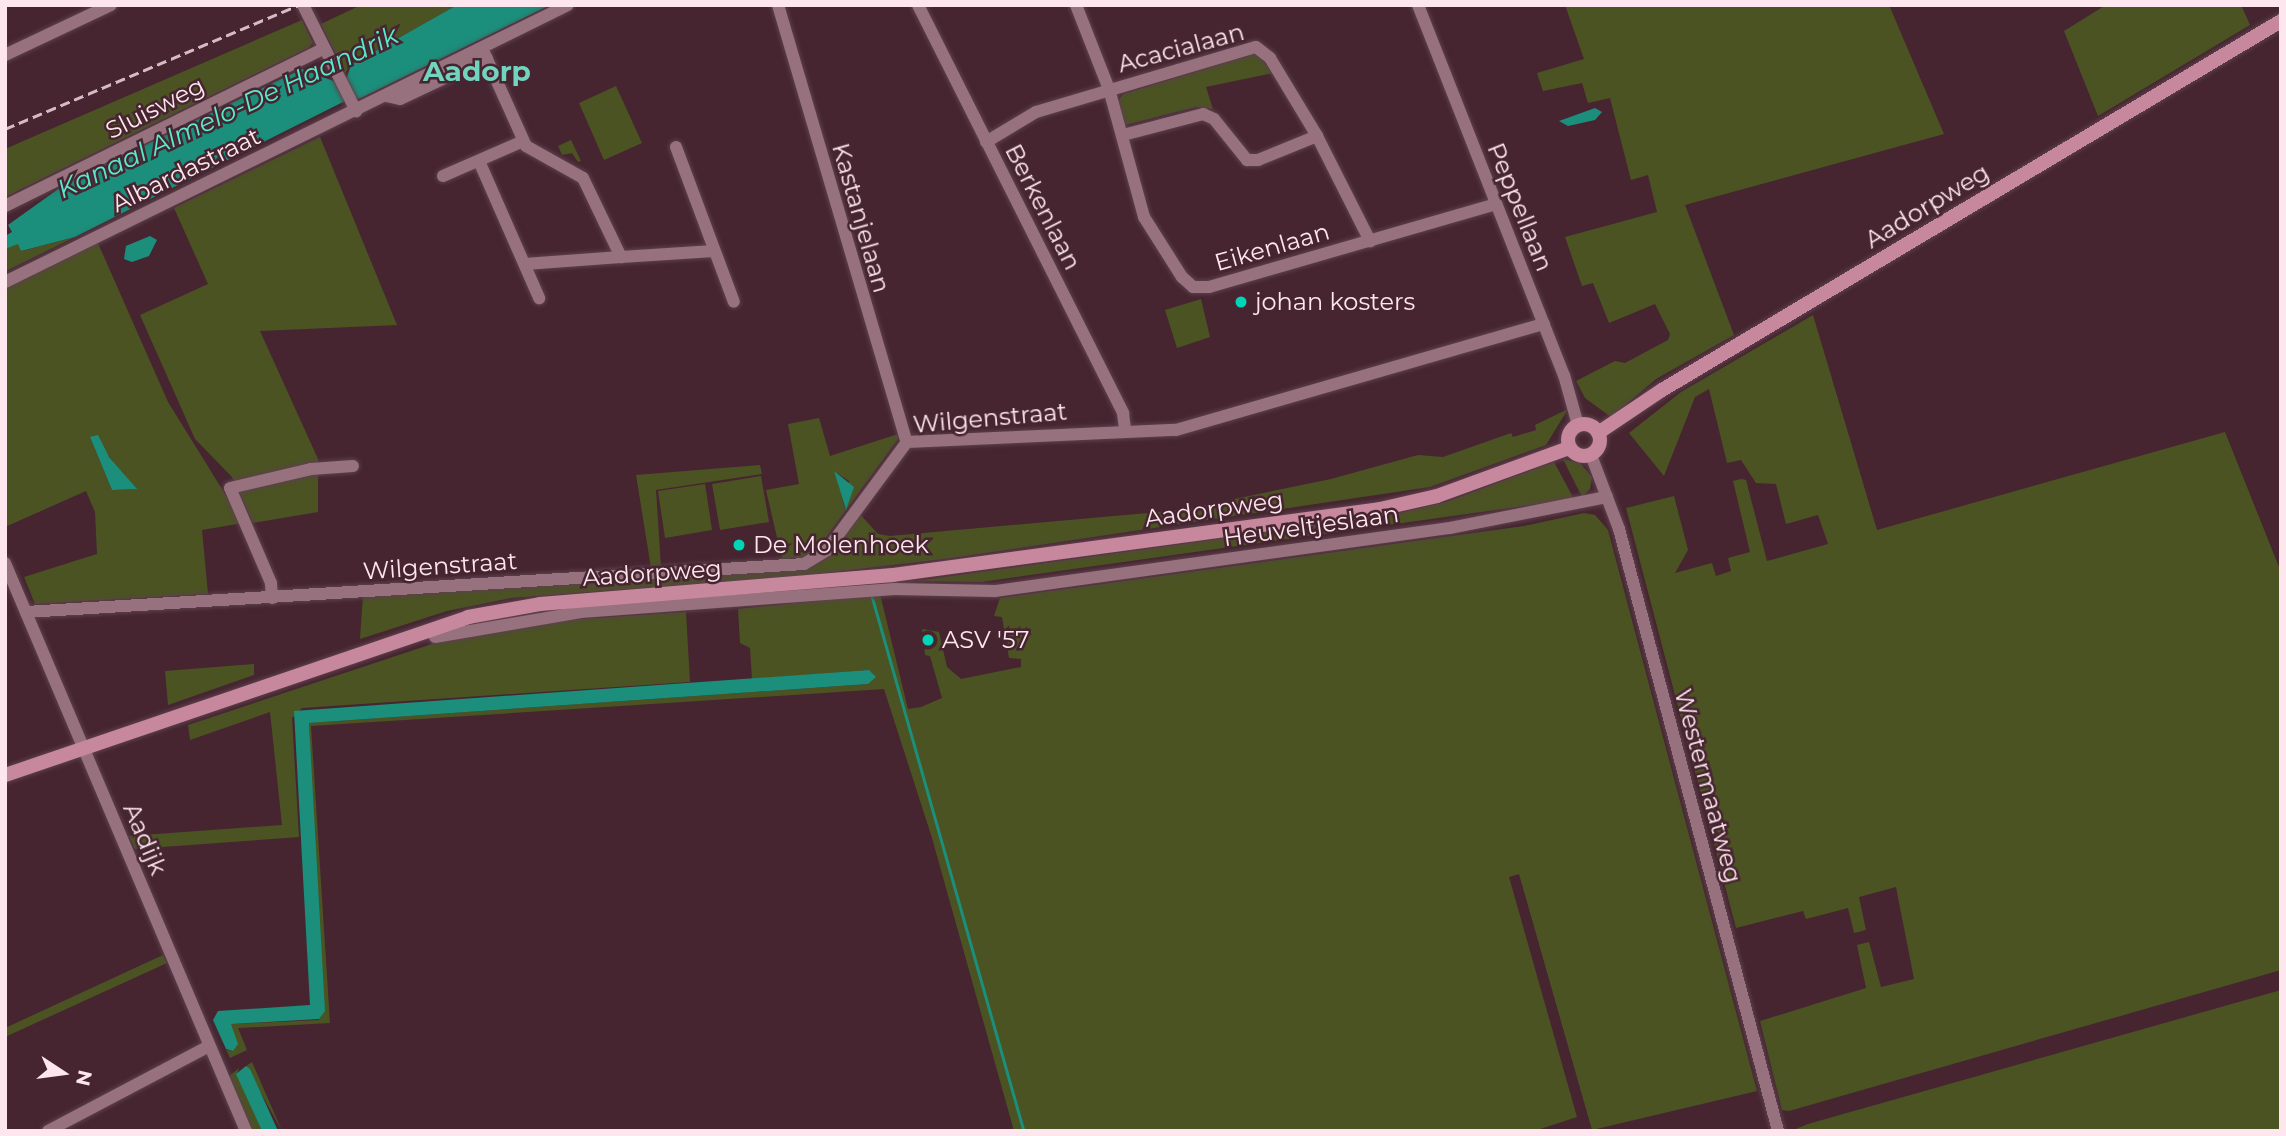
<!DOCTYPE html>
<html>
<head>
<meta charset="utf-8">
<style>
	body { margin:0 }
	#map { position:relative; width:2286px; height:1136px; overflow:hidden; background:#462531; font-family:Montserrat,sans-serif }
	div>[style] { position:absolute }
	.green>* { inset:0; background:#4b5323 }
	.water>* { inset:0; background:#1b8f7b }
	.stream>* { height:2.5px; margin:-1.25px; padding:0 1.25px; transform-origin:1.25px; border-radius:1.25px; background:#1b8f7b }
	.roads { filter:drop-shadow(0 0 2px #5d414c) drop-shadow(0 0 2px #5d414c) }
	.minor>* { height:12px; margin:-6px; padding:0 6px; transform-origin:6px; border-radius:6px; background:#98717e }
	.major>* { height:14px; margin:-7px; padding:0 7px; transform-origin:7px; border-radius:7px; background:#c7889e }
	.major>.ring { margin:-7px; padding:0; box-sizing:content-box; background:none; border:14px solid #c7889e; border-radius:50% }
	.rail>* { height:2.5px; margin-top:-1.25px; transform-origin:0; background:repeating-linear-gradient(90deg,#d5bbc3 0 10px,transparent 0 15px) }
	.dots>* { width:19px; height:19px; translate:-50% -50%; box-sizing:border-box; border:4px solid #462531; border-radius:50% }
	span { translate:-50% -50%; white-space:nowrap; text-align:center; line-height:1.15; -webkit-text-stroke:5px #462531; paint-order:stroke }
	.street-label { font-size:24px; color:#fde6ed }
	.poi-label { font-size:24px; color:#fde6ed }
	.left { translate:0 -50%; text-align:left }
	.water-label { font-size:26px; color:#58ebce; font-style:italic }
	.quarter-label { font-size:28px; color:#70d4be; font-weight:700 }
	.frame { position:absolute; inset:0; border:7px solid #fde6ed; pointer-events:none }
	.north { position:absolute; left:28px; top:1038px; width:70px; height:70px; -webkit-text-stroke:5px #462531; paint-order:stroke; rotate:103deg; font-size:19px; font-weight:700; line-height:28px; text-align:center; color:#fde6ed }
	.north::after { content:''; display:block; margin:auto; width:24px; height:32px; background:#fde6ed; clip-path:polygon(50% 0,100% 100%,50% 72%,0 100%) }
</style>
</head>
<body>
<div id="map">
	<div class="green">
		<div style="clip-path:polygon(361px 5px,457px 5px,351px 65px,345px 73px,321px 24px)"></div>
		<div style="clip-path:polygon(1565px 5px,1889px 5px,1944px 134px,1685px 205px,1734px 335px,1656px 379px,1611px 417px,1585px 398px,1576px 381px,1615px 361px,1625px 363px,1668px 340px,1670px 334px,1655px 304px,1609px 323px,1593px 283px,1582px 286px,1565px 237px,1657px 212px,1648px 175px,1631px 180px,1610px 98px,1588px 103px,1582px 83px,1543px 91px,1537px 73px,1584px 59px)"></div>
		<div style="clip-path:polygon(2106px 5px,2241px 5px,2250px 25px,2098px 116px,2064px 31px)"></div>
		<div style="clip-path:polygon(302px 20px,313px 43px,308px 48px,5px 197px,5px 149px)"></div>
		<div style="clip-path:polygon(1257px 53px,1273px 73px,1206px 87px,1213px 109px,1196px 107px,1125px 125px,1118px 101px,1123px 94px)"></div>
		<div style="clip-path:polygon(616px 86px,642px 143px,604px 160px,579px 103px)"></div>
		<div style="clip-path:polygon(320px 137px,397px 325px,260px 331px,318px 459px,318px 512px,253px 523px,232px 477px,195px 439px,140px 315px,208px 284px,174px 208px)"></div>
		<div style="clip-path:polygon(571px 140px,581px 161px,578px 162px,572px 153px,562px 155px,558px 146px)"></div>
		<div style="clip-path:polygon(75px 237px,8px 270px,5px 271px,7px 248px,18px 243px,22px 251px)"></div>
		<div style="clip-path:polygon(evenodd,97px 241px,168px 402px,243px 523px,202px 530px,208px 594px,35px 604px,24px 577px,97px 554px,95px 512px,86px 491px,5px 527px,5px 287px,97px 241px,90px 437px,105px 452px,136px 489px,112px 490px,90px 437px)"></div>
		<div style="clip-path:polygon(1201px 299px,1210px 337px,1177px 348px,1165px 310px)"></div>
		<div style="clip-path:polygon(1813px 315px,1877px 530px,2225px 432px,2281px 572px,2281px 970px,1789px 1111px,1782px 1110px,1760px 1021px,1866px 988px,1857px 945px,1869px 942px,1881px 987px,1914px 979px,1896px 887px,1859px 897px,1866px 930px,1854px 933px,1848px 908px,1806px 919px,1803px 911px,1736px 928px,1626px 508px,1674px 496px,1688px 550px,1675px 573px,1712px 563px,1716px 576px,1731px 571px,1728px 558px,1750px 552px,1733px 481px,1741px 479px,1746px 480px,1767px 561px,1828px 544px,1818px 515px,1786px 524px,1776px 484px,1756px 483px,1741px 460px,1727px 463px,1709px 389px,1695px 397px,1664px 476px,1629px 433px,1681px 392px)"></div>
		<div style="clip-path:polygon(1568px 409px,1546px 445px,1430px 487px,952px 558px,799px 576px,511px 598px,447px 611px,360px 639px,363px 595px,800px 569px,858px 512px,878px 534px,890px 536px,1181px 510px,1331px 479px,1418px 455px,1443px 457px,1511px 433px,1513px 437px,1536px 430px,1535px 425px)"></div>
		<div style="clip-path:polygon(evenodd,819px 418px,830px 456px,898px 434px,898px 439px,821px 544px,805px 557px,782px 559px,766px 490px,799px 484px,788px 424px,819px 418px,835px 472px,849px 481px,845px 509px,835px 472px)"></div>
		<div style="clip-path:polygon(1563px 459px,1580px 463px,1592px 477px,1590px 489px,1582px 497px)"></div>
		<div style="clip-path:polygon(1554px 462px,1574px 499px,981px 582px,916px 581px,1391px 515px,1446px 502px)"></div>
		<div style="clip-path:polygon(760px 465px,762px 474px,656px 490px,661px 567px,651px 568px,636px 475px)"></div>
		<div style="clip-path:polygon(761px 476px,769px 522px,720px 530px,712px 484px)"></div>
		<div style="clip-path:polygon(705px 484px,712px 530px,665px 538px,658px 491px)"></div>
		<div style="clip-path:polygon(1584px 513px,1595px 515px,1608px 530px,1757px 1091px,1592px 1130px,1519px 874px,1509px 877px,1577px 1117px,1534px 1131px,1014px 1131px,932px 838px,884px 689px,311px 726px,330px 1023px,238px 1028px,247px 1050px,230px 1058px,226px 1050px,233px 1051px,230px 1024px,319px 1020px,309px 723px,868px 684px,869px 670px,752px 679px,750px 648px,740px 643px,738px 609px,880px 594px,908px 709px,921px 707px,942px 698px,930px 656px,925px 655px,922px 629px,939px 632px,947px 667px,961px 679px,1021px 667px,1021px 659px,1009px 658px,1002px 617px,994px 616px,1000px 598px,1524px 526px)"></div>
		<div style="clip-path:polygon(686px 612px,690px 682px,302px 708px,292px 718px,299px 837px,135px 849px,129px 836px,282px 825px,270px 712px,190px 740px,188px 725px,453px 637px,550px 621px)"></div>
		<div style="clip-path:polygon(254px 664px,254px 675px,168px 705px,165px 671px)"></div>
		<div style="clip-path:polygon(163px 955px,167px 963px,5px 1037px,5px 1028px)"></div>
		<div style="clip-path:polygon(2281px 990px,2281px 1131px,1791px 1131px,1808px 1124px)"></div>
		<div style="clip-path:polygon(252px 1062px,282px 1131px,246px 1066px)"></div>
		<div style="clip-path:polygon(239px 1068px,237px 1074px,262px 1131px,252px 1131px,228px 1077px)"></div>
	</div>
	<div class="water">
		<div style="clip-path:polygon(457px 5px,550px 5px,361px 98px,345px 101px,75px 237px,21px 251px,18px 244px,5px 249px,5px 236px,12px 232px,8px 225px,68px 182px,302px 69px,336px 82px,347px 77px,351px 65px)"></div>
		<div style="clip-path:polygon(1595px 108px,1602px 112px,1595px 120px,1568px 126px,1559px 121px)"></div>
		<div style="clip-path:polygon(150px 236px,157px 240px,149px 256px,132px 262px,124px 259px,126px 246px)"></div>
		<div style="clip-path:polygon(98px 435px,109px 457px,137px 489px,112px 490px,90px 437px)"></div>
		<div style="clip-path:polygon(834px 471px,854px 487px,846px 510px)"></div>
		<div style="clip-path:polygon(869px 670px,876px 677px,868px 684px,309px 723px,325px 1011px,319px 1019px,231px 1024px,238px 1044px,233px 1051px,226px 1049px,213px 1020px,218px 1011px,310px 1005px,294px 711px)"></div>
		<div style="clip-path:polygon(246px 1066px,250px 1069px,278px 1131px,262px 1131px,236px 1074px)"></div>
	</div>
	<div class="stream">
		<div style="left:872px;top:596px;width:556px;rotate:74.14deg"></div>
	</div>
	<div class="roads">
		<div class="minor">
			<div style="left:303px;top:5px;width:119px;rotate:63.4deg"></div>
			<div style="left:778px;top:5px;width:456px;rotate:73.6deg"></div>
			<div style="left:918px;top:5px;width:457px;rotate:63.3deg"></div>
			<div style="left:1123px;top:413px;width:16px;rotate:83deg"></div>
			<div style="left:1076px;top:5px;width:90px;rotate:68.6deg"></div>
			<div style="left:1109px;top:89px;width:133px;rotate:74.7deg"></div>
			<div style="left:1144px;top:217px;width:71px;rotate:57.7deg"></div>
			<div style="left:1182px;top:277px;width:15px;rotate:42deg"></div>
			<div style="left:1193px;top:287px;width:16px"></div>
			<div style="left:1209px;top:287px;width:299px;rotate:-16.1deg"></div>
			<div style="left:1418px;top:5px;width:398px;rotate:68.5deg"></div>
			<div style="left:1564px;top:375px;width:52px;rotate:74.4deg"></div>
			<div style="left:482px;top:48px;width:107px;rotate:65.8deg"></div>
			<div style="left:526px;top:146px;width:65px;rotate:29.3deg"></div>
			<div style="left:583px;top:178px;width:88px;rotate:64.3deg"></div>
			<div style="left:621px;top:257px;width:93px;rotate:-3.7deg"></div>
			<div style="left:5px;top:55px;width:117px;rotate:-25.3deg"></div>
			<div style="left:386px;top:96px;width:14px;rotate:12deg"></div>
			<div style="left:400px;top:99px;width:96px;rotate:-25.2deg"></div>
			<div style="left:1123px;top:135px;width:83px;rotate:-14.7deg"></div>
			<div style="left:1203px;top:114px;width:12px;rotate:24deg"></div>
			<div style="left:1214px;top:119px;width:53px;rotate:51.2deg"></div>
			<div style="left:1247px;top:160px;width:11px"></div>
			<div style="left:1258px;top:160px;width:64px;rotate:-22.1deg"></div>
			<div style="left:986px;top:142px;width:58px;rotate:-31deg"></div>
			<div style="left:1036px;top:112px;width:229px;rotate:-16.5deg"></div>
			<div style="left:1256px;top:47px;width:18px;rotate:38deg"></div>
			<div style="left:1270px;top:58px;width:91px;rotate:58.9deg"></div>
			<div style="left:1317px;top:136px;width:118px;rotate:63.2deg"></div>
			<div style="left:676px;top:147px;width:165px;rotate:69.5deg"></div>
			<div style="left:479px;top:161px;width:150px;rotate:66.3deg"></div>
			<div style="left:443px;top:176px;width:87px;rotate:-23.6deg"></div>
			<div style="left:5px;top:206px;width:356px;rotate:-26.3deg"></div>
			<div style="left:525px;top:264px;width:96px;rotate:-4.2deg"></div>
			<div style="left:5px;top:282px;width:627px;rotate:-26.2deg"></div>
			<div style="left:907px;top:442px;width:269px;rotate:-2.6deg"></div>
			<div style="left:1176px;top:430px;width:383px;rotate:-16.1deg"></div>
			<div style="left:1591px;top:455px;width:79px;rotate:69.3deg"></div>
			<div style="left:1619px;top:529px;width:623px;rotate:75.2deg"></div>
			<div style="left:5px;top:563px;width:617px;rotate:67.01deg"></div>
			<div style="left:272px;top:598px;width:15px;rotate:-94deg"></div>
			<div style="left:271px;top:583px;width:103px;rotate:-113.3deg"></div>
			<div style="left:230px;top:488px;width:83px;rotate:-13.2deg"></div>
			<div style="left:311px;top:469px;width:42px;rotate:-4.1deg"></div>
			<div style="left:26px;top:612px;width:779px;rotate:-3.53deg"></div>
			<div style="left:804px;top:564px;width:27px;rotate:-31deg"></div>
			<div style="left:827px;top:550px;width:134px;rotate:-53.5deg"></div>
			<div style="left:435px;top:637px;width:148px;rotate:-9.7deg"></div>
			<div style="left:581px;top:612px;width:314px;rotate:-4.2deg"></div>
			<div style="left:894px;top:589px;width:101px;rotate:1.1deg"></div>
			<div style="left:995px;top:591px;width:459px;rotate:-7.9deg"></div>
			<div style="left:1450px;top:528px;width:160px;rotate:-11.2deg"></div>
			<div style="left:48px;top:1131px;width:182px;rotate:-27.8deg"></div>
		</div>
		<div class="major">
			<div class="ring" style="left:1568px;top:424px;width:18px;height:18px"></div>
			<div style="left:1598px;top:433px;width:77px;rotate:-33.9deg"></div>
			<div style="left:1662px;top:390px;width:721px;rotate:-30.8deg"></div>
			<div style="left:5px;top:775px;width:489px;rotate:-18.8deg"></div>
			<div style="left:468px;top:617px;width:73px;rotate:-10.2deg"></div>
			<div style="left:540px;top:604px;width:354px;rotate:-4.7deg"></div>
			<div style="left:893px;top:575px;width:491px;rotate:-7.7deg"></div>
			<div style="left:1380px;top:509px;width:58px;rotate:-12.8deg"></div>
			<div style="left:1437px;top:496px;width:140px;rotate:-20deg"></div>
		</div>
	</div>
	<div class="rail">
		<div style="left:5px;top:129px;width:319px;rotate:-22.9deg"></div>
	</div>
	<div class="dots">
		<div style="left:1241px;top:302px;background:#01d5b7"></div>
		<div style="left:739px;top:545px;background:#01d5b7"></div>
		<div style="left:928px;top:640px;background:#01d5b7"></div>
	</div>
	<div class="street-label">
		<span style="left:1181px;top:48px;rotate:-15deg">Acacialaan</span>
		<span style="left:155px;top:108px;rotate:-27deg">Sluisweg</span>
		<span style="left:186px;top:170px;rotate:-26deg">Albardastraat</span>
		<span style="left:1927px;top:206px;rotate:-31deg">Aadorpweg</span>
		<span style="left:1043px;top:207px;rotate:63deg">Berkenlaan</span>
		<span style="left:1520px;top:207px;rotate:68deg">Peppellaan</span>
		<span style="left:861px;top:218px;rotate:74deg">Kastanjelaan</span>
		<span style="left:1272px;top:247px;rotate:-16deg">Eikenlaan</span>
		<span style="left:990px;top:418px;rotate:-5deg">Wilgenstraat</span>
		<span style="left:1214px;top:509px;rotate:-8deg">Aadorpweg</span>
		<span style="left:1311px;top:526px;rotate:-8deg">Heuveltjeslaan</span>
		<span style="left:440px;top:566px;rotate:-4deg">Wilgenstraat</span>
		<span style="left:652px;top:573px;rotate:-4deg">Aadorpweg</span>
		<span style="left:1708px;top:786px;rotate:75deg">Westermaatweg</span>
		<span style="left:145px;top:839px;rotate:67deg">Aadijk</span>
	</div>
	<div class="poi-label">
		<span class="left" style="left:1255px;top:302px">johan kosters</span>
		<span class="left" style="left:753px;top:545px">De Molenhoek</span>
		<span class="left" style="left:942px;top:640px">ASV '57</span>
	</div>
	<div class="water-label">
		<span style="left:228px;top:113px;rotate:-25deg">Kanaal Almelo-De Haandrik</span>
	</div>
	<div class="quarter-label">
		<span style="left:477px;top:71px">Aadorp</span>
	</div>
	<div class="frame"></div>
	<div class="north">N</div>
</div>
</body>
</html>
